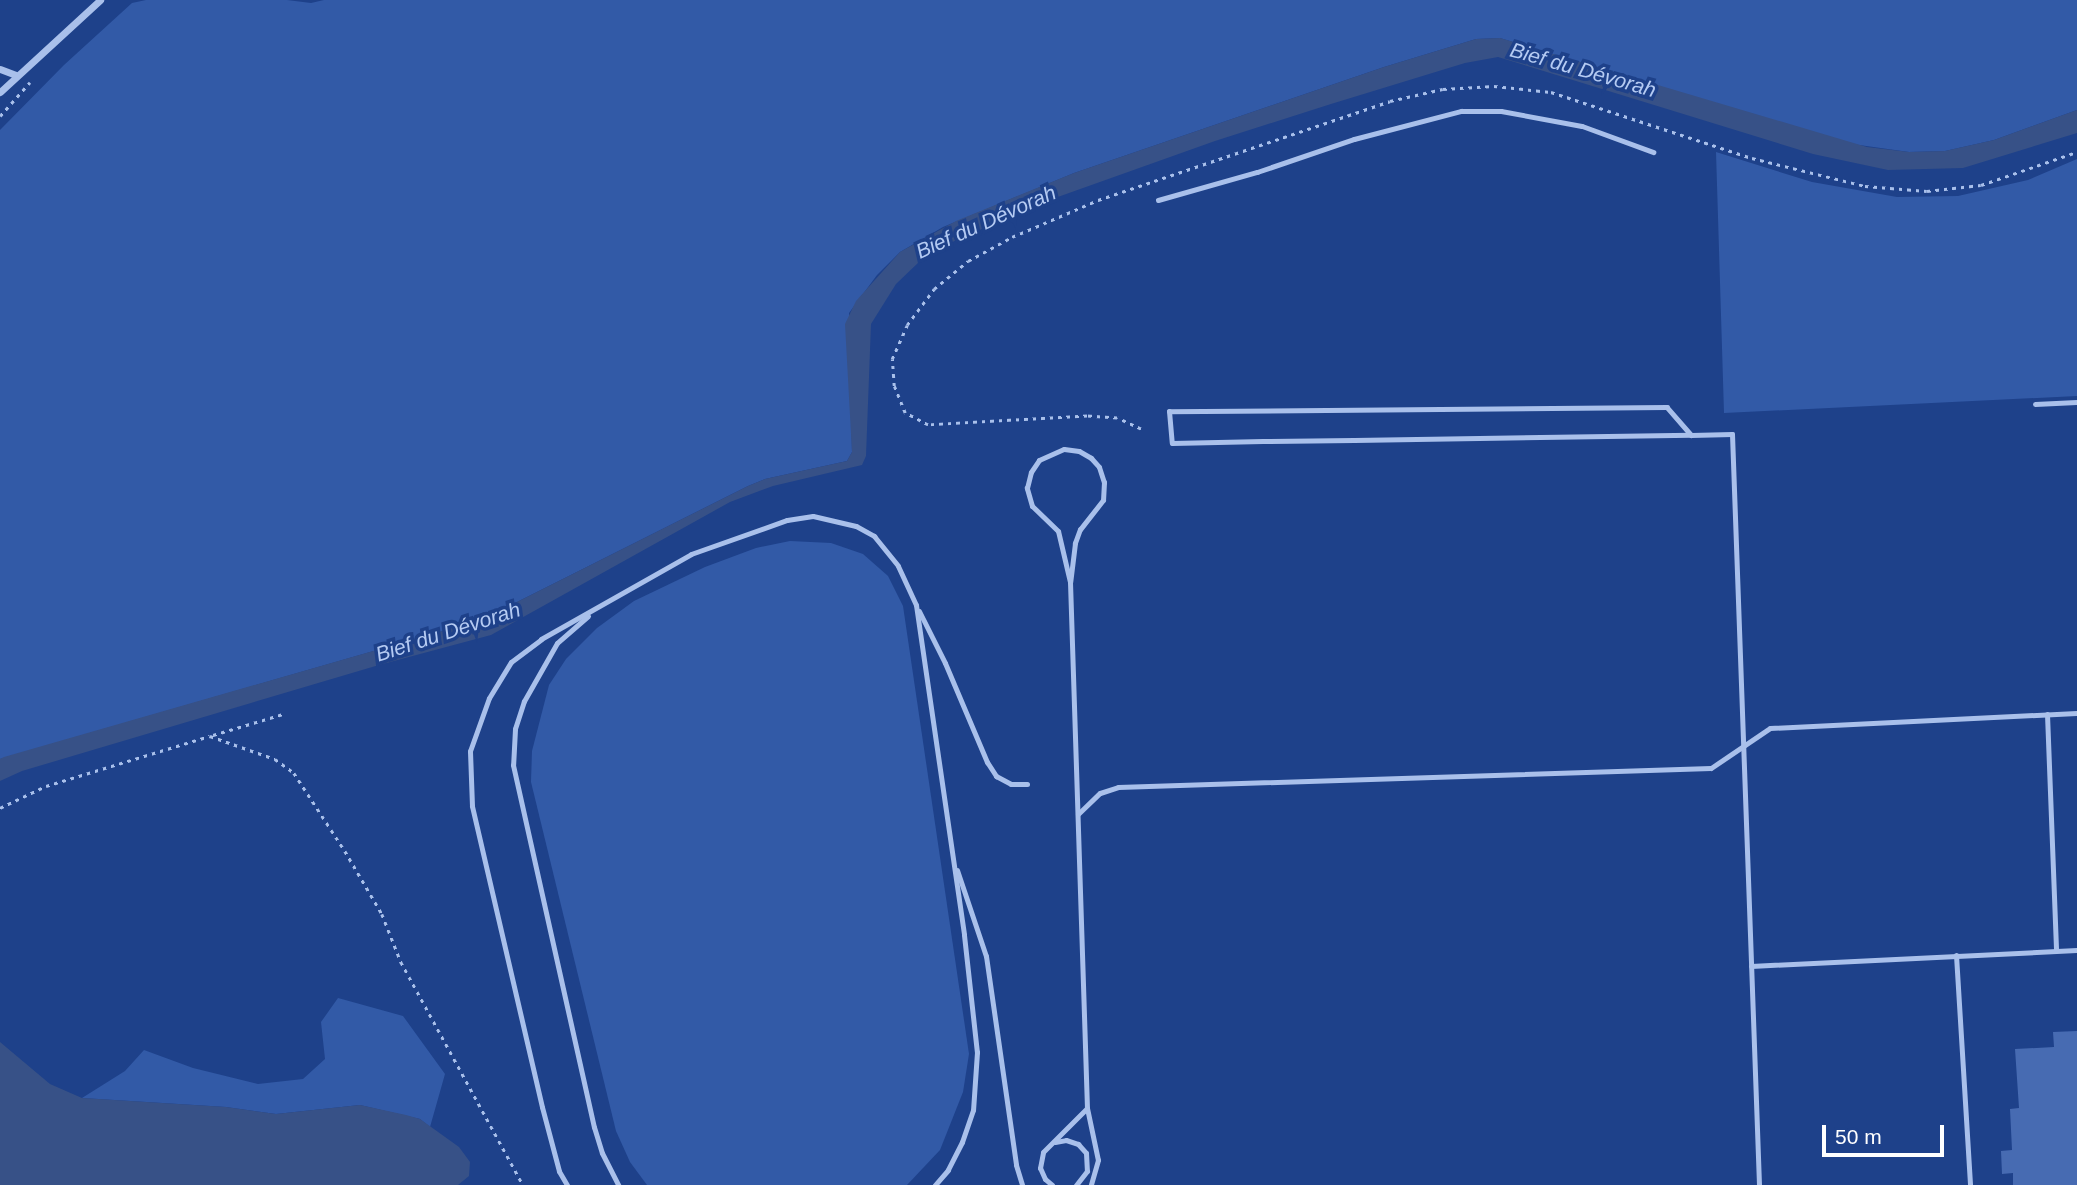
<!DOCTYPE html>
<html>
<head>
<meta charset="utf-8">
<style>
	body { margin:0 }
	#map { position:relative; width:2077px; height:1185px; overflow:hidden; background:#1e418a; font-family:Helvetica,sans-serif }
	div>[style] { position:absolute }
	.green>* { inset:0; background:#325aa7 }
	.water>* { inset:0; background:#375187 }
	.building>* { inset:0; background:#476bb2 }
	.path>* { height:2.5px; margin-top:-1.25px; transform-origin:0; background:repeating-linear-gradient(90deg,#a9c0eb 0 3.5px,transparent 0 8.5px) }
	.lane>* { height:5px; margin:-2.5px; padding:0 2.5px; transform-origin:2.5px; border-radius:2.5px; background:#a9c0eb }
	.street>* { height:7px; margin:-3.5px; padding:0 3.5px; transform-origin:3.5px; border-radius:3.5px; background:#a9c0eb }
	span { translate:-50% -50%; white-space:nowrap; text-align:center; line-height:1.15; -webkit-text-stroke:7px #1e418a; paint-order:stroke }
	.water-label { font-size:21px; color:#b5cbf3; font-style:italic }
	.scale { position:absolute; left:1822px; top:1125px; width:122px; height:32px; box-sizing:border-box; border:4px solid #fff; border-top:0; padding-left:9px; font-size:21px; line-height:24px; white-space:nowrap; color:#fff; -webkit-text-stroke:5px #1e418a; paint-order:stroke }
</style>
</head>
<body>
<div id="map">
	<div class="green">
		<div style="clip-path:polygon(146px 0,287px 0,311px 3px,324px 0,2077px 0,2077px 110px,1994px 140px,1945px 151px,1909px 152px,1845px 143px,1500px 38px,1476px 39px,1384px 67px,1074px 173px,943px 227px,900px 252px,877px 275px,849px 313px,852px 452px,847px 461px,765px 479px,748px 486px,481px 620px,0 759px,0 130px,64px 65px,132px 3px)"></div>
		<div style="clip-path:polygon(1716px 152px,1812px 182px,1897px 197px,1958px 196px,2028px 180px,2077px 159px,2077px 396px,1724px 413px)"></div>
		<div style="clip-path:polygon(790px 541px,831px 543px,863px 554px,888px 576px,903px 606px,969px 1054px,963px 1092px,940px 1150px,907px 1185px,647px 1185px,630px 1162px,616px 1131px,531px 782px,532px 751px,549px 685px,566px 659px,597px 628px,634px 601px,705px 567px,756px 548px)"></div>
		<div style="clip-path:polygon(338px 998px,403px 1016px,445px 1074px,430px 1127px,420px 1119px,360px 1105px,276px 1114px,226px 1107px,82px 1098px,125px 1071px,144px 1050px,193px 1068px,258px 1084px,303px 1079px,325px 1059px,321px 1022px)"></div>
	</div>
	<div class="water">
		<div style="clip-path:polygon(1500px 38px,1867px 147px,1909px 152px,1945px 151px,1994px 140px,2077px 110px,2077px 133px,1963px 168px,1888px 170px,1813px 154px,1498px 57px,1465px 63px,1331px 104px,1215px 141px,1055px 198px,956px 240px,919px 262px,896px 284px,871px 324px,866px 456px,862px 465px,773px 486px,730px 502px,491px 635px,379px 665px,22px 771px,0 781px,0 759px,4px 757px,481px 620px,748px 486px,765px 479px,847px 461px,852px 452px,845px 324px,856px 301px,900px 252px,956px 221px,1074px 173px,1384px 67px,1476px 39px)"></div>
		<div style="clip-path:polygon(0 1042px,50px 1084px,82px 1098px,226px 1107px,276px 1114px,360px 1105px,406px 1115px,420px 1119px,459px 1147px,470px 1162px,469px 1176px,458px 1185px,0 1185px)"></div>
	</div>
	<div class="building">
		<div style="clip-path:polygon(2077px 1031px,2077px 1185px,2013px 1185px,2013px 1173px,2002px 1174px,2001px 1151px,2012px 1150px,2010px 1109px,2019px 1108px,2015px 1049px,2054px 1047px,2053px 1032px)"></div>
	</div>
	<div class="path">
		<div style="left:0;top:116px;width:45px;rotate:-48.6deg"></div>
		<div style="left:1141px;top:429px;width:26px;rotate:-155deg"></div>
		<div style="left:1117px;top:418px;width:30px;rotate:-176deg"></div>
		<div style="left:1087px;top:416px;width:159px;rotate:176.8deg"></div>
		<div style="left:928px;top:425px;width:26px;rotate:-152deg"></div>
		<div style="left:905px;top:413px;width:29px;rotate:-112deg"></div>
		<div style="left:894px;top:386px;width:27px;rotate:-94deg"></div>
		<div style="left:892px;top:359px;width:37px;rotate:-66deg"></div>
		<div style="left:907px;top:325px;width:45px;rotate:-53.1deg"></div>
		<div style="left:934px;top:289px;width:44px;rotate:-39.5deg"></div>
		<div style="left:968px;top:261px;width:50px;rotate:-28.6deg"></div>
		<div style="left:1012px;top:237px;width:94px;rotate:-23.3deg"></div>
		<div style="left:1098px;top:200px;width:308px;rotate:-18.7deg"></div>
		<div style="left:1390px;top:101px;width:54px;rotate:-12.8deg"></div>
		<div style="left:1443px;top:89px;width:51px;rotate:-3.4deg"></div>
		<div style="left:1494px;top:86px;width:57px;rotate:6deg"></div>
		<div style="left:1551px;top:92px;width:212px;rotate:18.2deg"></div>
		<div style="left:1752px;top:158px;width:116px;rotate:13.9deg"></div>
		<div style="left:1865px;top:186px;width:62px;rotate:4.6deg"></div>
		<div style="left:1927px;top:191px;width:54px;rotate:-6.3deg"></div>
		<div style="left:1981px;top:185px;width:102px;rotate:-19deg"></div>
		<div style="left:213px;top:735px;width:73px;rotate:-16.7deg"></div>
		<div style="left:0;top:808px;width:51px;rotate:-25.6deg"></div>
		<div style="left:46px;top:786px;width:171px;rotate:-17deg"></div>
		<div style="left:210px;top:736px;width:69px;rotate:19.5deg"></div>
		<div style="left:275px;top:759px;width:24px;rotate:36deg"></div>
		<div style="left:294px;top:773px;width:93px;rotate:56.8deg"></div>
		<div style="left:345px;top:851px;width:73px;rotate:59.6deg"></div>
		<div style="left:382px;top:914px;width:52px;rotate:68.4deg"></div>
		<div style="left:401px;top:962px;width:254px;rotate:61.3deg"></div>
	</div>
	<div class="lane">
		<div style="left:1158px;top:200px;width:103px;rotate:-15.8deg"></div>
		<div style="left:1257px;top:172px;width:102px;rotate:-18.8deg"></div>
		<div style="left:1354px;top:139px;width:111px;rotate:-14.7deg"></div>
		<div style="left:1461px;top:111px;width:40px"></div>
		<div style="left:1501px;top:111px;width:82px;rotate:10.5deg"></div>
		<div style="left:1582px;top:126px;width:76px;rotate:20.1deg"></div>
		<div style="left:2035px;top:404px;width:42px;rotate:-2.7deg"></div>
		<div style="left:1691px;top:435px;width:37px;rotate:-131deg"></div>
		<div style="left:1667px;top:407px;width:498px;rotate:179.5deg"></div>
		<div style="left:1169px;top:411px;width:32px;rotate:85deg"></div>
		<div style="left:1172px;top:443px;width:91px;rotate:-1.3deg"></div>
		<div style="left:1263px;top:441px;width:91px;rotate:-0.6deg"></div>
		<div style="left:1354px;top:440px;width:337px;rotate:-0.9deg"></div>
		<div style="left:1691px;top:435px;width:41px;rotate:-1.4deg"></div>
		<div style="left:1732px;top:434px;width:751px;rotate:87.94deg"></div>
		<div style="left:1070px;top:582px;width:52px;rotate:-103.2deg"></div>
		<div style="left:1058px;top:531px;width:36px;rotate:-136deg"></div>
		<div style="left:1032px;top:506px;width:19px;rotate:-106deg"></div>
		<div style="left:1027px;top:488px;width:16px;rotate:-76deg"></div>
		<div style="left:1031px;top:472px;width:14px;rotate:-56deg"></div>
		<div style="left:1039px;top:460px;width:27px;rotate:-24deg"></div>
		<div style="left:1064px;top:449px;width:15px;rotate:8deg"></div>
		<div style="left:1079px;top:451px;width:14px;rotate:30deg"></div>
		<div style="left:1091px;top:458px;width:12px;rotate:48deg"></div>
		<div style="left:1099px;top:467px;width:16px;rotate:72deg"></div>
		<div style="left:1104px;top:482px;width:18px;rotate:93deg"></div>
		<div style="left:1103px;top:500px;width:37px;rotate:128deg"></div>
		<div style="left:1080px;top:529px;width:15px;rotate:110deg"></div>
		<div style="left:1075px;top:543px;width:39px;rotate:97deg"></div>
		<div style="left:1070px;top:582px;width:526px;rotate:88.15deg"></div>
		<div style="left:1087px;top:1108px;width:53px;rotate:78.1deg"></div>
		<div style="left:1098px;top:1160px;width:26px;rotate:106deg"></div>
		<div style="left:919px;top:611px;width:58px;rotate:63.4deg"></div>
		<div style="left:945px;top:663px;width:108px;rotate:67deg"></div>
		<div style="left:987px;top:762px;width:17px;rotate:57deg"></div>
		<div style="left:996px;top:776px;width:17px;rotate:28deg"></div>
		<div style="left:1011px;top:784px;width:16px"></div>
		<div style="left:588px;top:616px;width:41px;rotate:138.9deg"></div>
		<div style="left:557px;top:643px;width:67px;rotate:119.6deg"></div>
		<div style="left:524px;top:701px;width:29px;rotate:108deg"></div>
		<div style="left:515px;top:729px;width:36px;rotate:93deg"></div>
		<div style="left:513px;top:765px;width:371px;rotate:77.4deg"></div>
		<div style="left:594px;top:1127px;width:27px;rotate:73deg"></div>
		<div style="left:602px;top:1153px;width:36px;rotate:63deg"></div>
		<div style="left:2047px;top:714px;width:236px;rotate:87.8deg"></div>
		<div style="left:1078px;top:814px;width:30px;rotate:-44deg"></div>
		<div style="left:1100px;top:793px;width:19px;rotate:-18deg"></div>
		<div style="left:1118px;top:787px;width:593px;rotate:-1.84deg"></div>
		<div style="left:1711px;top:768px;width:71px;rotate:-34.1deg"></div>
		<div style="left:1770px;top:728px;width:307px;rotate:-2.8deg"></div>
		<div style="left:957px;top:870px;width:91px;rotate:71.4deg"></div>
		<div style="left:986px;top:956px;width:211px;rotate:81.8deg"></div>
		<div style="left:1016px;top:1165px;width:21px;rotate:73deg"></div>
		<div style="left:1956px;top:955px;width:230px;rotate:86.5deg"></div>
		<div style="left:1751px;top:966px;width:326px;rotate:-2.8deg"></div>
		<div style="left:1055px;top:1142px;width:11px;rotate:-10deg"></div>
		<div style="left:1066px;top:1140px;width:13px;rotate:18deg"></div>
		<div style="left:1078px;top:1144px;width:12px;rotate:48deg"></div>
		<div style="left:1086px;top:1153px;width:18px;rotate:87deg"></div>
		<div style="left:1087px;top:1171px;width:18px;rotate:128deg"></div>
		<div style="left:567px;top:1185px;width:16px;rotate:-120deg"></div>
		<div style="left:559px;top:1171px;width:66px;rotate:-104.9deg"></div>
		<div style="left:542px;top:1107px;width:309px;rotate:-103.1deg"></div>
		<div style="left:472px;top:806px;width:55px;rotate:-92.1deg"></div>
		<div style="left:470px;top:751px;width:56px;rotate:-70.3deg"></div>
		<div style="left:489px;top:698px;width:42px;rotate:-58.6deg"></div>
		<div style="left:511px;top:662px;width:38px;rotate:-37deg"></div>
		<div style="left:541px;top:639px;width:172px;rotate:-29.5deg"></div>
		<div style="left:691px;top:554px;width:102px;rotate:-19.5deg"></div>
		<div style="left:787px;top:520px;width:26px;rotate:-9deg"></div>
		<div style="left:813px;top:516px;width:44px;rotate:13.1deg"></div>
		<div style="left:856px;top:526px;width:21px;rotate:29deg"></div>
		<div style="left:874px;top:536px;width:38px;rotate:51deg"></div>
		<div style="left:898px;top:566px;width:43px;rotate:65.2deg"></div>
		<div style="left:916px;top:605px;width:333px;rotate:81.7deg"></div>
		<div style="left:964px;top:935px;width:118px;rotate:83.7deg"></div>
		<div style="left:977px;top:1052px;width:58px;rotate:93.9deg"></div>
		<div style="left:973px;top:1110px;width:34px;rotate:109deg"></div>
		<div style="left:962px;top:1142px;width:31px;rotate:117deg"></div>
		<div style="left:948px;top:1170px;width:20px;rotate:131deg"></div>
		<div style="left:1052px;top:1185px;width:9px;rotate:-139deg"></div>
		<div style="left:1045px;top:1179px;width:12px;rotate:-114deg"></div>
		<div style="left:1040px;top:1168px;width:16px;rotate:-79deg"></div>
		<div style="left:1043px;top:1152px;width:62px;rotate:-45deg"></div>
	</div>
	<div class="street">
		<div style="left:0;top:69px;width:17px;rotate:21deg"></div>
		<div style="left:0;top:92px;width:136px;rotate:-42.6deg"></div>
	</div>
	<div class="water-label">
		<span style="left:1583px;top:70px;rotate:16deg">Bief du Dévorah</span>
		<span style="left:986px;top:222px;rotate:-24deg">Bief du Dévorah</span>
		<span style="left:448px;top:632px;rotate:-18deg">Bief du Dévorah</span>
	</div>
	<div class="scale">50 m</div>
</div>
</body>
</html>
